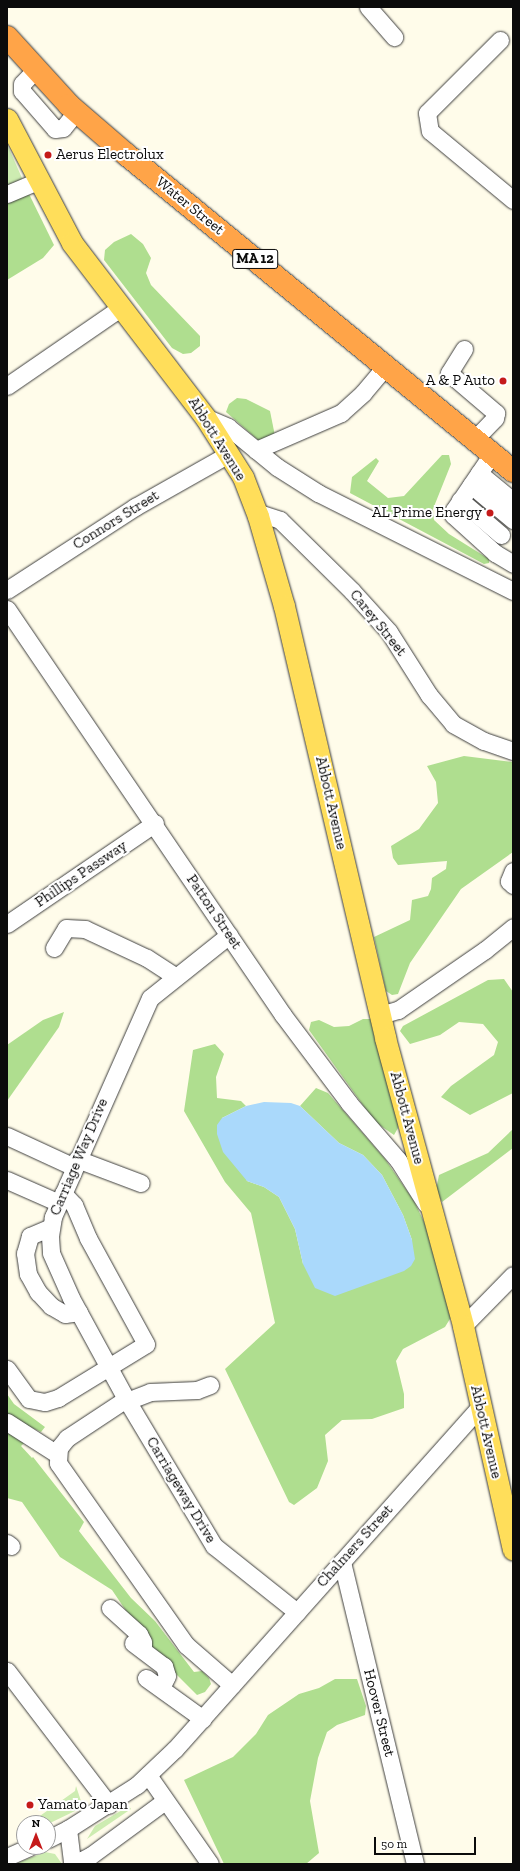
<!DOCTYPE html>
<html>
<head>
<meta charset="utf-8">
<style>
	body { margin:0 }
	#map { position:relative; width:520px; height:1871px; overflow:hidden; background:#fffcea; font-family:"Zilla Slab",serif }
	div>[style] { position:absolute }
	.green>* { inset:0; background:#cdecb1 }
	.forest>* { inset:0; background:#afde8f }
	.water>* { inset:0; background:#aad9fb }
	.roads { filter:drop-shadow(0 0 1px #3e3e3e) drop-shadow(0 0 1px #3e3e3e) }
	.minor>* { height:17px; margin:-8.5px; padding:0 8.5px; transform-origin:8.5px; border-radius:8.5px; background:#fff }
	.major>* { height:21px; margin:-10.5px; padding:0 10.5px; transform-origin:10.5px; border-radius:10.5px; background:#ffde5a }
	.highway>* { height:22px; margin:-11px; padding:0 11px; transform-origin:11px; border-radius:11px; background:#ffa448 }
	.dots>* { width:11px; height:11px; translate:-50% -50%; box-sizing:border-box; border:2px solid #fff; border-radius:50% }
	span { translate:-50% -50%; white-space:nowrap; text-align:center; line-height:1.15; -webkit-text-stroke:4px #fff; paint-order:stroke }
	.shield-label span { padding:1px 3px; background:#fff; border:1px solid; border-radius:3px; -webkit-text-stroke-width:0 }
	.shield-label { font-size:14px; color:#0b0b0b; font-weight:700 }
	.poi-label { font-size:15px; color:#0b0b0b }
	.left { translate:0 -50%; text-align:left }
	.right { translate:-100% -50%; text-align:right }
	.street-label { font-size:15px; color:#0b0b0b }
	.frame { position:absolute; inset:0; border:8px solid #0b0b0b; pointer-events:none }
	.north { position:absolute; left:16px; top:1815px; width:40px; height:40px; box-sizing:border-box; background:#fff; border:1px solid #9d9d9d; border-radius:50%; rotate:0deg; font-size:11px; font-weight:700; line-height:16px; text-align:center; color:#0b0b0b }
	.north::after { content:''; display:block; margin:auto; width:14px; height:18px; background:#c51a1a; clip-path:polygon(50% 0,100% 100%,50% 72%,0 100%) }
	.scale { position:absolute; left:374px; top:1837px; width:102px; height:18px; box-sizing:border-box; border:2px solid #0b0b0b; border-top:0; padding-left:5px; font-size:12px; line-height:14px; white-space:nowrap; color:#0b0b0b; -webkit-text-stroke:3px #fff; paint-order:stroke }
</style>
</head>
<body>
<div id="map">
	<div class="green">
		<div style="clip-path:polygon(7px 144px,29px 194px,7px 208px)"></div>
		<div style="clip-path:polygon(76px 1786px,81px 1801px,75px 1811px,48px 1824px,30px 1823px,75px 1791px)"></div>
		<div style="clip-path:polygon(129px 1806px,131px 1809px,87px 1839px,95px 1826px)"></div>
		<div style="clip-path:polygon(45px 1852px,55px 1854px,62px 1864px,15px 1864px)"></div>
	</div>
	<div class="forest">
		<div style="clip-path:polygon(29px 194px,54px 245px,43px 258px,7px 280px,7px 201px)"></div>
		<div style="clip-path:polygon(131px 234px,143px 244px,151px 258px,146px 273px,151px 285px,200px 336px,200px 346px,191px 353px,183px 354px,172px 348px,104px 260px,105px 250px,114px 242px)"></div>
		<div style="clip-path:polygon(237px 398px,246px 399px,270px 411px,275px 436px,272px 439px,258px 440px,226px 412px,229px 404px)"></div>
		<div style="clip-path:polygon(442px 455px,449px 455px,451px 464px,433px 509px,434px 520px,449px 534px,489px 559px,489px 563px,484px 564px,350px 493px,352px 477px,376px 458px,379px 461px,367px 481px,388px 498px,404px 496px)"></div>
		<div style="clip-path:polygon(464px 756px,513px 762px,513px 852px,461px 889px,410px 963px,398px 994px,392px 995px,386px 991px,374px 937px,410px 920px,412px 900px,428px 896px,431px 889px,432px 878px,446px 869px,447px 861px,398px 865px,393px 858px,391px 846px,419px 829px,438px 803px,436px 782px,427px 766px)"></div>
		<div style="clip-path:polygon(504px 979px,513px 992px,513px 1093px,470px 1115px,441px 1097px,451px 1086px,494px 1055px,498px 1042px,483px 1024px,459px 1022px,440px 1035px,410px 1044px,400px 1031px,403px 1026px,488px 980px)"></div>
		<div style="clip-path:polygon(64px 1012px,59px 1027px,7px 1101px,7px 1045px,43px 1020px)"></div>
		<div style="clip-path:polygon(363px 1019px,372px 1019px,398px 1121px,398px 1128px,394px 1135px,375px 1122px,309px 1030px,311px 1022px,319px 1020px,334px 1027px,349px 1026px)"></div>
		<div style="clip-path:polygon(215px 1044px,224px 1054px,216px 1077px,217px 1098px,241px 1101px,246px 1106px,222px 1118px,247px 1181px,264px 1187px,279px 1197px,295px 1229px,303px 1264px,412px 1240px,403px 1215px,382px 1175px,363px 1155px,339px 1143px,300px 1106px,316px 1088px,328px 1093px,385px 1159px,414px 1201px,427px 1228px,453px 1314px,445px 1327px,403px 1349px,396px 1361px,404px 1394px,404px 1408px,372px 1419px,342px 1420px,325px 1435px,328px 1461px,317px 1488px,294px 1505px,289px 1502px,225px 1369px,275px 1323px,251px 1213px,225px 1182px,184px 1111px,193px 1050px)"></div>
		<div style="clip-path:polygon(513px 1129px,513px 1148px,442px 1202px,436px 1190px,439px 1175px,488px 1153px)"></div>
		<div style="clip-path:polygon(7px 1394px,14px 1404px,45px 1427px,41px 1432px,7px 1416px)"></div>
		<div style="clip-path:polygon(7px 1431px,26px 1441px,21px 1446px,32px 1458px,33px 1457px,84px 1522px,79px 1531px,131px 1598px,155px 1621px,194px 1672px,202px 1671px,209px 1678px,211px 1684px,205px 1692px,197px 1695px,166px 1664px,137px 1627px,112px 1590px,60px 1557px,22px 1502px,7px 1498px)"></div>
		<div style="clip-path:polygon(335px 1679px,357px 1679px,366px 1706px,365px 1715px,337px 1725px,327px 1732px,318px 1758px,310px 1801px,319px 1853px,306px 1864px,224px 1864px,184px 1780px,233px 1757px,256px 1734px,268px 1715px,299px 1694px,319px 1688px)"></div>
	</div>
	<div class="water">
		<div style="clip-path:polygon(264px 1102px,291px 1103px,300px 1106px,339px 1143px,363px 1155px,382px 1175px,403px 1215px,412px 1240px,415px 1259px,411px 1266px,404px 1271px,335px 1296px,315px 1288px,303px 1264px,295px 1229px,279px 1197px,264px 1187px,247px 1181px,223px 1152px,217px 1134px,217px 1125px,222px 1118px,246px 1106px)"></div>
	</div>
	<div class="roads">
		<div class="minor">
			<div style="left:368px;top:7px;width:40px;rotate:49deg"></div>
			<div style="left:500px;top:40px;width:103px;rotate:135deg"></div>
			<div style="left:427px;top:113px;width:18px;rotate:81deg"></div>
			<div style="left:430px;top:131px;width:108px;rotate:39.7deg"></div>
			<div style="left:35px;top:70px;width:19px;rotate:133deg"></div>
			<div style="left:22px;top:84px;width:7px;rotate:90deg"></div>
			<div style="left:22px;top:91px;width:50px;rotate:49deg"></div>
			<div style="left:55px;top:129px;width:8px;rotate:-7deg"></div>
			<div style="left:63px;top:128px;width:22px;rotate:-51deg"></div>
			<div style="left:7px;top:194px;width:34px;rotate:-23deg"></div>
			<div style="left:464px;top:349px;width:28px;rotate:122deg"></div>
			<div style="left:449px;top:373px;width:62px;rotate:40.4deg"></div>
			<div style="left:496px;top:413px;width:5px;rotate:101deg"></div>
			<div style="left:495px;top:418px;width:30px;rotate:134deg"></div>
			<div style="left:7px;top:386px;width:137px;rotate:-34.6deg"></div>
			<div style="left:205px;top:417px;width:25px;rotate:23deg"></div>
			<div style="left:228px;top:427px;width:63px;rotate:39.2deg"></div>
			<div style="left:277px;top:467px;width:49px;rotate:32.4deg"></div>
			<div style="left:318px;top:493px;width:218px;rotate:26.7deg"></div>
			<div style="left:256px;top:450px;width:93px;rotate:-23.5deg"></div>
			<div style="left:341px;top:413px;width:30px;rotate:-42deg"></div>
			<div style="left:363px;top:393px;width:34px;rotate:-50deg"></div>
			<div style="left:492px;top:454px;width:68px;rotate:124.2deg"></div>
			<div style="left:454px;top:510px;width:5px;rotate:101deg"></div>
			<div style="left:453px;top:515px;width:57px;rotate:42.1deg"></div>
			<div style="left:495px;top:553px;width:21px;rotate:31deg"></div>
			<div style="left:479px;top:473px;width:44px;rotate:39.5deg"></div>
			<div style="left:471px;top:485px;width:55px;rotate:39.8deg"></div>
			<div style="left:460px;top:500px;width:54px;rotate:40.5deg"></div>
			<div style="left:256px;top:512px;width:25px;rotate:18deg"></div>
			<div style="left:280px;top:520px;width:101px;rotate:44.6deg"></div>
			<div style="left:352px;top:591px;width:55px;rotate:47.9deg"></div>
			<div style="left:389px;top:632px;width:75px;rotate:57.6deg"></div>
			<div style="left:429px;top:695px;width:38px;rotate:50deg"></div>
			<div style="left:453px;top:724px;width:35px;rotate:29deg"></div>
			<div style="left:484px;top:741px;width:31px;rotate:19deg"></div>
			<div style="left:7px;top:590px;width:153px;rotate:-33deg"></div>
			<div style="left:135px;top:507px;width:106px;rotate:-29.5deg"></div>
			<div style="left:7px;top:609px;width:491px;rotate:55.8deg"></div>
			<div style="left:283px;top:1015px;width:110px;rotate:53.1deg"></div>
			<div style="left:349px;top:1103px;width:75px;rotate:49.3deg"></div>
			<div style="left:398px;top:1160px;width:52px;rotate:57.5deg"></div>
			<div style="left:513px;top:871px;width:11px;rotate:112deg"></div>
			<div style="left:509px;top:881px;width:6px;rotate:45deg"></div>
			<div style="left:7px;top:924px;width:179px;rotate:-34.3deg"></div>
			<div style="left:229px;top:935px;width:101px;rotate:141.4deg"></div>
			<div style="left:150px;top:998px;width:240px;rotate:113.9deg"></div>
			<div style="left:53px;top:1217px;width:20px;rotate:99deg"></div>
			<div style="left:50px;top:1237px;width:16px;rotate:86deg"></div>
			<div style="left:51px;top:1253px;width:49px;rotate:66deg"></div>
			<div style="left:71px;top:1298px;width:115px;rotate:61.4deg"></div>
			<div style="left:126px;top:1399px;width:171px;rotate:59.1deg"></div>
			<div style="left:214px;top:1546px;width:106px;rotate:38.5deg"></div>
			<div style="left:54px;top:948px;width:23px;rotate:-59deg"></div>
			<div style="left:66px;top:928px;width:19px;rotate:3deg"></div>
			<div style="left:85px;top:929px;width:68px;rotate:25.1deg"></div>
			<div style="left:147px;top:958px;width:33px;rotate:33deg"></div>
			<div style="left:380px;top:1015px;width:19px;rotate:-16deg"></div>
			<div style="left:398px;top:1010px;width:106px;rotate:-34.6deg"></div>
			<div style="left:485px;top:950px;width:36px;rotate:-39deg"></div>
			<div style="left:7px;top:1136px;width:74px;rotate:24.8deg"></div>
			<div style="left:77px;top:1159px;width:68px;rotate:20.6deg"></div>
			<div style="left:7px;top:1180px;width:57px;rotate:23.9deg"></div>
			<div style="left:51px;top:1227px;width:23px;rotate:157deg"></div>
			<div style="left:30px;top:1236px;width:18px;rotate:106deg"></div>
			<div style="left:25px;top:1253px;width:21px;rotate:82deg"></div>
			<div style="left:28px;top:1274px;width:21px;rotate:61deg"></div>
			<div style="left:38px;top:1292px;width:19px;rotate:47deg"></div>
			<div style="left:51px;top:1306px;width:16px;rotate:30deg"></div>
			<div style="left:65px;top:1314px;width:14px;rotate:-8deg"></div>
			<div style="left:463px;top:1326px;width:71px;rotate:-45.6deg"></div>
			<div style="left:7px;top:1369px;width:37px;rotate:54deg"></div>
			<div style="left:29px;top:1399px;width:16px;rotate:11deg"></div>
			<div style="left:45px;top:1402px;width:14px;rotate:-17deg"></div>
			<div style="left:58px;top:1398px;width:103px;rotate:-31.5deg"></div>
			<div style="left:146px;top:1344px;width:121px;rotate:-118.7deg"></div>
			<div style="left:88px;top:1238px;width:36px;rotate:-113deg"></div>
			<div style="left:74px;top:1205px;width:16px;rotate:-133deg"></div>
			<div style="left:126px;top:1399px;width:71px;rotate:146.5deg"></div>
			<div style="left:67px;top:1438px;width:13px;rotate:129deg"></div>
			<div style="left:59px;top:1448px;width:15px;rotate:94deg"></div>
			<div style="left:58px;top:1463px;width:223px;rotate:54.9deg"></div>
			<div style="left:186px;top:1645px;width:61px;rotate:41deg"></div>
			<div style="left:127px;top:1401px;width:25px;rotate:-21deg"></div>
			<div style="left:150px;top:1392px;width:47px;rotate:-2.4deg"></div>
			<div style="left:197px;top:1390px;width:14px;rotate:-21deg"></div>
			<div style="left:7px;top:1422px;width:59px;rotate:32.6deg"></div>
			<div style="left:7px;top:1543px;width:5px;rotate:37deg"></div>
			<div style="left:342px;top:1562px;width:311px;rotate:76.4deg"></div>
			<div style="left:110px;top:1608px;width:39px;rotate:42deg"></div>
			<div style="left:139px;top:1634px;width:9px;rotate:63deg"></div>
			<div style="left:143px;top:1642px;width:8px;rotate:90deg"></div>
			<div style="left:133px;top:1643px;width:39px;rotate:37deg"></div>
			<div style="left:164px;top:1666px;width:10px;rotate:73deg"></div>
			<div style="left:167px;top:1676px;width:13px;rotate:117deg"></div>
			<div style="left:7px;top:1671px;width:168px;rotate:52.7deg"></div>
			<div style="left:146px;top:1678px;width:70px;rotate:35.7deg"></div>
			<div style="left:148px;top:1775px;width:108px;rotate:55.1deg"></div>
			<div style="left:68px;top:1829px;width:35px;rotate:83deg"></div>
			<div style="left:48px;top:1839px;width:22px;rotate:-27deg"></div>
			<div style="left:68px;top:1829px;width:82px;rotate:-32.5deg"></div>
			<div style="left:137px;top:1785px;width:52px;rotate:-43.5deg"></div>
			<div style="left:175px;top:1749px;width:458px;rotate:-48.3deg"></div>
			<div style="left:7px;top:1857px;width:24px;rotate:-24deg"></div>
			<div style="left:74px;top:1864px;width:18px;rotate:-27deg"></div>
			<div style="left:90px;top:1856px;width:93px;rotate:-36.3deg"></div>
		</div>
		<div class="major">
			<div style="left:7px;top:119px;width:140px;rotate:62.3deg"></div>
			<div style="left:72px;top:243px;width:219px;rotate:52.6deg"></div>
			<div style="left:205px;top:417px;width:71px;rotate:57.7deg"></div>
			<div style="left:243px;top:477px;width:42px;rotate:69deg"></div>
			<div style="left:258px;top:516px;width:94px;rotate:73.9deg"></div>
			<div style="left:284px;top:606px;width:444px;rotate:76.8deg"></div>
			<div style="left:385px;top:1038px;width:298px;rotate:74.8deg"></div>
			<div style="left:463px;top:1326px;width:229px;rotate:77.4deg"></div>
		</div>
		<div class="highway">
			<div style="left:7px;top:37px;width:92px;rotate:47.6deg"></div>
			<div style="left:69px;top:105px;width:77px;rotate:40.8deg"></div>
			<div style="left:127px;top:155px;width:499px;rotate:39.3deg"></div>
		</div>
	</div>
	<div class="dots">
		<div style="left:48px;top:155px;background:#c51a1a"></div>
		<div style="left:503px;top:381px;background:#c51a1a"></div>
		<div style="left:490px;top:513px;background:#c51a1a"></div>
		<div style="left:30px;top:1805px;background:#c51a1a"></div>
	</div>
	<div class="shield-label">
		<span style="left:255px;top:259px">MA 12</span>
	</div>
	<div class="poi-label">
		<span class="left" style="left:56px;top:155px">Aerus Electrolux</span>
		<span class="right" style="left:495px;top:381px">A &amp; P Auto</span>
		<span class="right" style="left:482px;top:513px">AL Prime Energy</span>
		<span class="left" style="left:38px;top:1805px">Yamato Japan</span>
	</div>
	<div class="street-label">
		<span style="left:190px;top:206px;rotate:39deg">Water Street</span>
		<span style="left:217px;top:439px;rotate:58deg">Abbott Avenue</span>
		<span style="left:116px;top:520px;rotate:-32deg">Connors Street</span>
		<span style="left:378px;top:623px;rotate:51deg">Carey Street</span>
		<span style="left:331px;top:803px;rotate:77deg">Abbott Avenue</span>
		<span style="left:81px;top:874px;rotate:-34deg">Phillips Passway</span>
		<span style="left:214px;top:912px;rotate:56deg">Patton Street</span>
		<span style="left:407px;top:1118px;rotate:75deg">Abbott Avenue</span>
		<span style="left:79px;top:1157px;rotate:-67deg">Carriage Way Drive</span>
		<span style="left:486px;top:1432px;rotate:77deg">Abbott Avenue</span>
		<span style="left:181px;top:1490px;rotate:59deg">Carriageway Drive</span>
		<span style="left:355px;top:1546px;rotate:-48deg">Chalmers Street</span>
		<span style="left:379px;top:1713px;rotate:76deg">Hoover Street</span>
	</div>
	<div class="frame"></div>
	<div class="north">N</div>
	<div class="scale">50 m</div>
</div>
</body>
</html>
